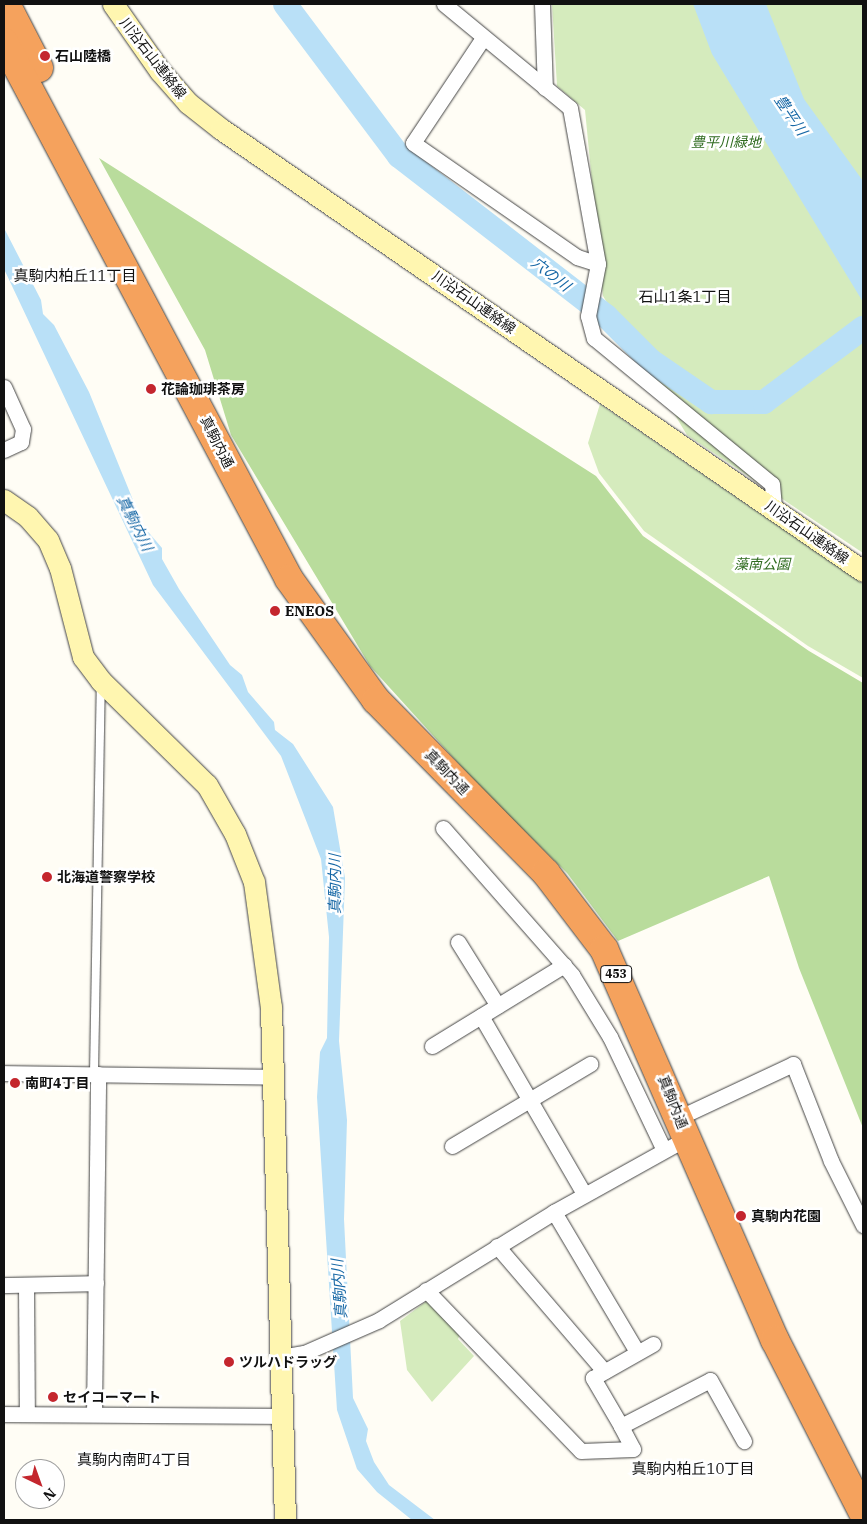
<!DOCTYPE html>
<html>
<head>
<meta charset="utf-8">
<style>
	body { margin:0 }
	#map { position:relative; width:867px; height:1524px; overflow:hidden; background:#fffdf5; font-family:"IBM Plex Serif","Noto Sans JP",serif }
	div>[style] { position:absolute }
	.green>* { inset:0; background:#d5ebbd }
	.forest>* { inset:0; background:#b9dc9c }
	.water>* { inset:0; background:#b9e0f7 }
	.river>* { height:24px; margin:-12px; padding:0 12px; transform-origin:12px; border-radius:12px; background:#b9e0f7 }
	.roads { filter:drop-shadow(0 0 1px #444) drop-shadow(0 0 1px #444) }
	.lane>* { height:8px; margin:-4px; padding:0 4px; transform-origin:4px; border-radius:4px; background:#fff }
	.street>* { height:15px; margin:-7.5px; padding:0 7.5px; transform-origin:7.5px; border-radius:7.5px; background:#fff }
	.secondary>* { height:21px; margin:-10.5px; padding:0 10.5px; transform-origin:10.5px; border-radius:10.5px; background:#fff6b0 }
	.highway>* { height:28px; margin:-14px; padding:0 14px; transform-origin:14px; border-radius:14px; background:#f5a25d }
	.dots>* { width:14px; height:14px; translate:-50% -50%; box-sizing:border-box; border:2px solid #fff; border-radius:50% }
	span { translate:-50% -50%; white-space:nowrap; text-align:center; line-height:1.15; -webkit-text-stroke:5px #fff; paint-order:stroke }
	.shield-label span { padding:1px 4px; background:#fff; border:1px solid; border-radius:4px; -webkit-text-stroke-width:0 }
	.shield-label { font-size:12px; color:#111; font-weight:700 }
	.poi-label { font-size:14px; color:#111; font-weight:700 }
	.left { translate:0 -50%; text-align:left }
	.street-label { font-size:14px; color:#111 }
	.park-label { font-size:14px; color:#2f6b1f; font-style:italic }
	.water-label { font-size:15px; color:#1768a6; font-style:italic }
	.neighbourhood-label { font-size:15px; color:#111 }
	.frame { position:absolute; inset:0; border:5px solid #111; pointer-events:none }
	.north { position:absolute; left:15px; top:1459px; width:50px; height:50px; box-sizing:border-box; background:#fff; border:1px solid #a0a0a0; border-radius:50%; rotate:138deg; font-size:14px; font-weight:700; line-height:20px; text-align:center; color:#111 }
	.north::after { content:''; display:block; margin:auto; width:18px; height:22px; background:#c4262e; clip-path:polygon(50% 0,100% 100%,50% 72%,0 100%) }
</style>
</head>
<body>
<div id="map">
	<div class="green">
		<div style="clip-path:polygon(552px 4px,863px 4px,863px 553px,687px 435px,603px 296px,585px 110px,557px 86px)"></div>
		<div style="clip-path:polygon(600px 404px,863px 584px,863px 678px,808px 646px,644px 531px,599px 473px,588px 443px)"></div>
		<div style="clip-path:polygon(428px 1300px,460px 1334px,458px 1339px,474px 1356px,432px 1402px,407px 1370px,400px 1321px)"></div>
	</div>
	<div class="forest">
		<div style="clip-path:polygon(99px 158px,596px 476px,643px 536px,809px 651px,863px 683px,863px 1128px,799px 968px,769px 876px,618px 941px,567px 873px,478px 785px,370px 666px,231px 435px,205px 350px)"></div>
	</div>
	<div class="water">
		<div style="clip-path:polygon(693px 4px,766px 4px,804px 99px,863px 181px,863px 302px,712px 54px)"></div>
		<div style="clip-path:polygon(4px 228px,41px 300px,43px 314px,54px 325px,89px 392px,144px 527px,162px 548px,162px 559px,179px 589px,230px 665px,242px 675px,248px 692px,274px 722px,275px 730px,293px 744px,333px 807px,345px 878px,339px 1041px,347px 1120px,344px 1219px,353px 1398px,368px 1429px,366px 1441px,374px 1462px,389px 1485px,435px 1520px,412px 1520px,377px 1492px,357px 1469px,337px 1410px,317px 1097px,320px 1052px,327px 1038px,329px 937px,321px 859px,281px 756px,153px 585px,4px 269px)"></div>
	</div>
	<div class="river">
		<div style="left:285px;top:4px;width:190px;rotate:53.1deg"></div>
		<div style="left:399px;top:156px;width:262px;rotate:37.7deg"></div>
		<div style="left:606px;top:316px;width:64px;rotate:45deg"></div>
		<div style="left:651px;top:361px;width:73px;rotate:34.3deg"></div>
		<div style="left:711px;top:402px;width:53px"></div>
		<div style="left:764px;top:402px;width:124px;rotate:-36.8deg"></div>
	</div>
	<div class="roads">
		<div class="lane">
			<div style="left:94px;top:1074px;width:388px;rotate:-89deg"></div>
		</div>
		<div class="street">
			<div style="left:444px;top:4px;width:163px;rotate:39.5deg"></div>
			<div style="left:570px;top:108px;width:158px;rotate:79.8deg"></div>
			<div style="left:598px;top:264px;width:53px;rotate:100.9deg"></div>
			<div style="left:588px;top:316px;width:23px;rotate:75deg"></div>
			<div style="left:594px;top:338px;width:230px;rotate:39.4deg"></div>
			<div style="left:772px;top:484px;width:25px;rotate:85deg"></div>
			<div style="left:542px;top:4px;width:84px;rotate:88deg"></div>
			<div style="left:483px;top:38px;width:126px;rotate:123.7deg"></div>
			<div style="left:413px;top:143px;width:200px;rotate:34.8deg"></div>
			<div style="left:577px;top:257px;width:22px;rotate:18deg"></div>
			<div style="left:4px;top:387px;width:46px;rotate:65.7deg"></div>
			<div style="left:23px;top:429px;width:13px;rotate:99deg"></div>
			<div style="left:21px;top:442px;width:19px;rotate:155deg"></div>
			<div style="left:443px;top:828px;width:196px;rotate:48.7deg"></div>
			<div style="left:572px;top:975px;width:73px;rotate:58.5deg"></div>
			<div style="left:610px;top:1037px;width:123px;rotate:64.5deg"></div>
			<div style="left:458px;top:942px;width:75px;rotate:58deg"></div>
			<div style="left:481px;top:1016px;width:206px;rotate:59.9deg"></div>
			<div style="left:432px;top:1046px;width:155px;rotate:-31.5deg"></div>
			<div style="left:4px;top:1073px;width:270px;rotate:0.8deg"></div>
			<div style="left:680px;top:1117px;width:125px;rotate:-25.1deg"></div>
			<div style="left:793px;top:1064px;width:104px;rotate:68.6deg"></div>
			<div style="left:831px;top:1161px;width:72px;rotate:63.4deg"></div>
			<div style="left:452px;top:1146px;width:161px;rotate:-30.7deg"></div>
			<div style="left:554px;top:1212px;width:163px;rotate:59.3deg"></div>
			<div style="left:497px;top:1246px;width:165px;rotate:49.4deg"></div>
			<div style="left:4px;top:1285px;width:92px;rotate:-1.2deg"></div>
			<div style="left:26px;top:1285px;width:129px;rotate:89.6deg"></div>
			<div style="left:426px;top:1290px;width:223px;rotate:46.1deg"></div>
			<div style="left:581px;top:1451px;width:52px;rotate:-2.2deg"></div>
			<div style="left:633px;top:1449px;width:26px;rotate:-118deg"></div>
			<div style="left:621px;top:1426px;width:100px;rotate:-27.3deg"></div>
			<div style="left:710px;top:1380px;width:70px;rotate:60.9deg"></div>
			<div style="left:281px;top:1357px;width:23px;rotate:-10deg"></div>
			<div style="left:304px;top:1353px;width:82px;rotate:-23.7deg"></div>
			<div style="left:379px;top:1320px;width:206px;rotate:-31.7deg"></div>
			<div style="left:554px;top:1212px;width:152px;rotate:-29.1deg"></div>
			<div style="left:4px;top:1414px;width:279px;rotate:0.4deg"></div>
			<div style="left:94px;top:1414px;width:340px;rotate:-89.3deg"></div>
			<div style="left:621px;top:1426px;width:56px;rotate:-120.3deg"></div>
			<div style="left:593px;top:1378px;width:69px;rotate:-29.5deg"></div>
		</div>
		<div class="secondary">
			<div style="left:113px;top:4px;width:82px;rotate:55deg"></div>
			<div style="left:160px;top:71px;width:43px;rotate:48.8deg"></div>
			<div style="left:188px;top:103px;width:42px;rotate:38.2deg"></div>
			<div style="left:221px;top:129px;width:779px;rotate:34.55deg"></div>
			<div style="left:4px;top:500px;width:29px;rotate:35deg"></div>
			<div style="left:28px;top:517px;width:30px;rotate:49deg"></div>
			<div style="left:48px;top:540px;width:30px;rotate:67deg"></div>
			<div style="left:60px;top:568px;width:92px;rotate:75.5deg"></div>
			<div style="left:83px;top:657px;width:30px;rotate:53deg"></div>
			<div style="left:101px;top:681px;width:148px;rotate:44.5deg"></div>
			<div style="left:207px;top:785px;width:56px;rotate:60.3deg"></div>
			<div style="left:235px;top:834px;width:52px;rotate:68.4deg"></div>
			<div style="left:254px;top:882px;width:126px;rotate:82.3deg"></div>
			<div style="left:271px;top:1007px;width:513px;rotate:88.44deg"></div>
		</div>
		<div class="highway">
			<div style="left:6px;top:4px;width:72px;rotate:62.7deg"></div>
			<div style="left:4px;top:42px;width:608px;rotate:62.04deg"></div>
			<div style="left:289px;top:579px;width:149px;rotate:54.3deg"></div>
			<div style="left:376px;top:700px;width:243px;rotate:45.5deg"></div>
			<div style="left:546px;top:873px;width:96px;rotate:52.7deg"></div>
			<div style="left:604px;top:949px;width:427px;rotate:66.4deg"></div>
			<div style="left:775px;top:1340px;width:194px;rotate:63deg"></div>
		</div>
	</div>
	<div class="dots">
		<div style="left:45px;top:56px;background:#c4262e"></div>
		<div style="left:151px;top:389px;background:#c4262e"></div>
		<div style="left:275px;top:611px;background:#c4262e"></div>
		<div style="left:47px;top:877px;background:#c4262e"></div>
		<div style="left:15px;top:1083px;background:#c4262e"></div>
		<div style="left:741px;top:1216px;background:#c4262e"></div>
		<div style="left:229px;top:1362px;background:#c4262e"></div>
		<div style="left:53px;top:1397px;background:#c4262e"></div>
	</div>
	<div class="shield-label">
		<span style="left:616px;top:974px">453</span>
	</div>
	<div class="poi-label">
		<span class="left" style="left:55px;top:56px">石山陸橋</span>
		<span class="left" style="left:161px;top:389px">花論珈琲茶房</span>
		<span class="left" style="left:285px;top:611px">ENEOS</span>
		<span class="left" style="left:57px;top:877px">北海道警察学校</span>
		<span class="left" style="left:25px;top:1083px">南町4丁目</span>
		<span class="left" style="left:751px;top:1216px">真駒内花園</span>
		<span class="left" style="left:239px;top:1362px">ツルハドラッグ</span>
		<span class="left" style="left:63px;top:1397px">セイコーマート</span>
	</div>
	<div class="street-label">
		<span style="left:153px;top:58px;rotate:52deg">川沿石山連絡線</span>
		<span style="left:474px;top:302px;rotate:35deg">川沿石山連絡線</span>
		<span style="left:217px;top:442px;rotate:63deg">真駒内通</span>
		<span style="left:807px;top:532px;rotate:35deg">川沿石山連絡線</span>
		<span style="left:447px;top:772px;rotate:46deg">真駒内通</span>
		<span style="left:673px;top:1102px;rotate:68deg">真駒内通</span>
	</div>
	<div class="park-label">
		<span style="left:726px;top:142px">豊平川緑地</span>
		<span style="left:762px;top:564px">藻南公園</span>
	</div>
	<div class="water-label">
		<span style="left:791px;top:115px;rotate:56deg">豊平川</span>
		<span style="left:551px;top:274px;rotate:38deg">穴の川</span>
		<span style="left:135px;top:523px;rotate:63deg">真駒内川</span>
		<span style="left:335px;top:884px;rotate:-90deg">真駒内川</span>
		<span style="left:339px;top:1289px;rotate:-94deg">真駒内川</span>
	</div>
	<div class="neighbourhood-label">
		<span style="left:75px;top:276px">真駒内柏丘11丁目</span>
		<span style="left:685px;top:297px">石山1条1丁目</span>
		<span style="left:134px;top:1460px">真駒内南町4丁目</span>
		<span style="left:693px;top:1469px">真駒内柏丘10丁目</span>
	</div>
	<div class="frame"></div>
	<div class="north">N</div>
</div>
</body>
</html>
